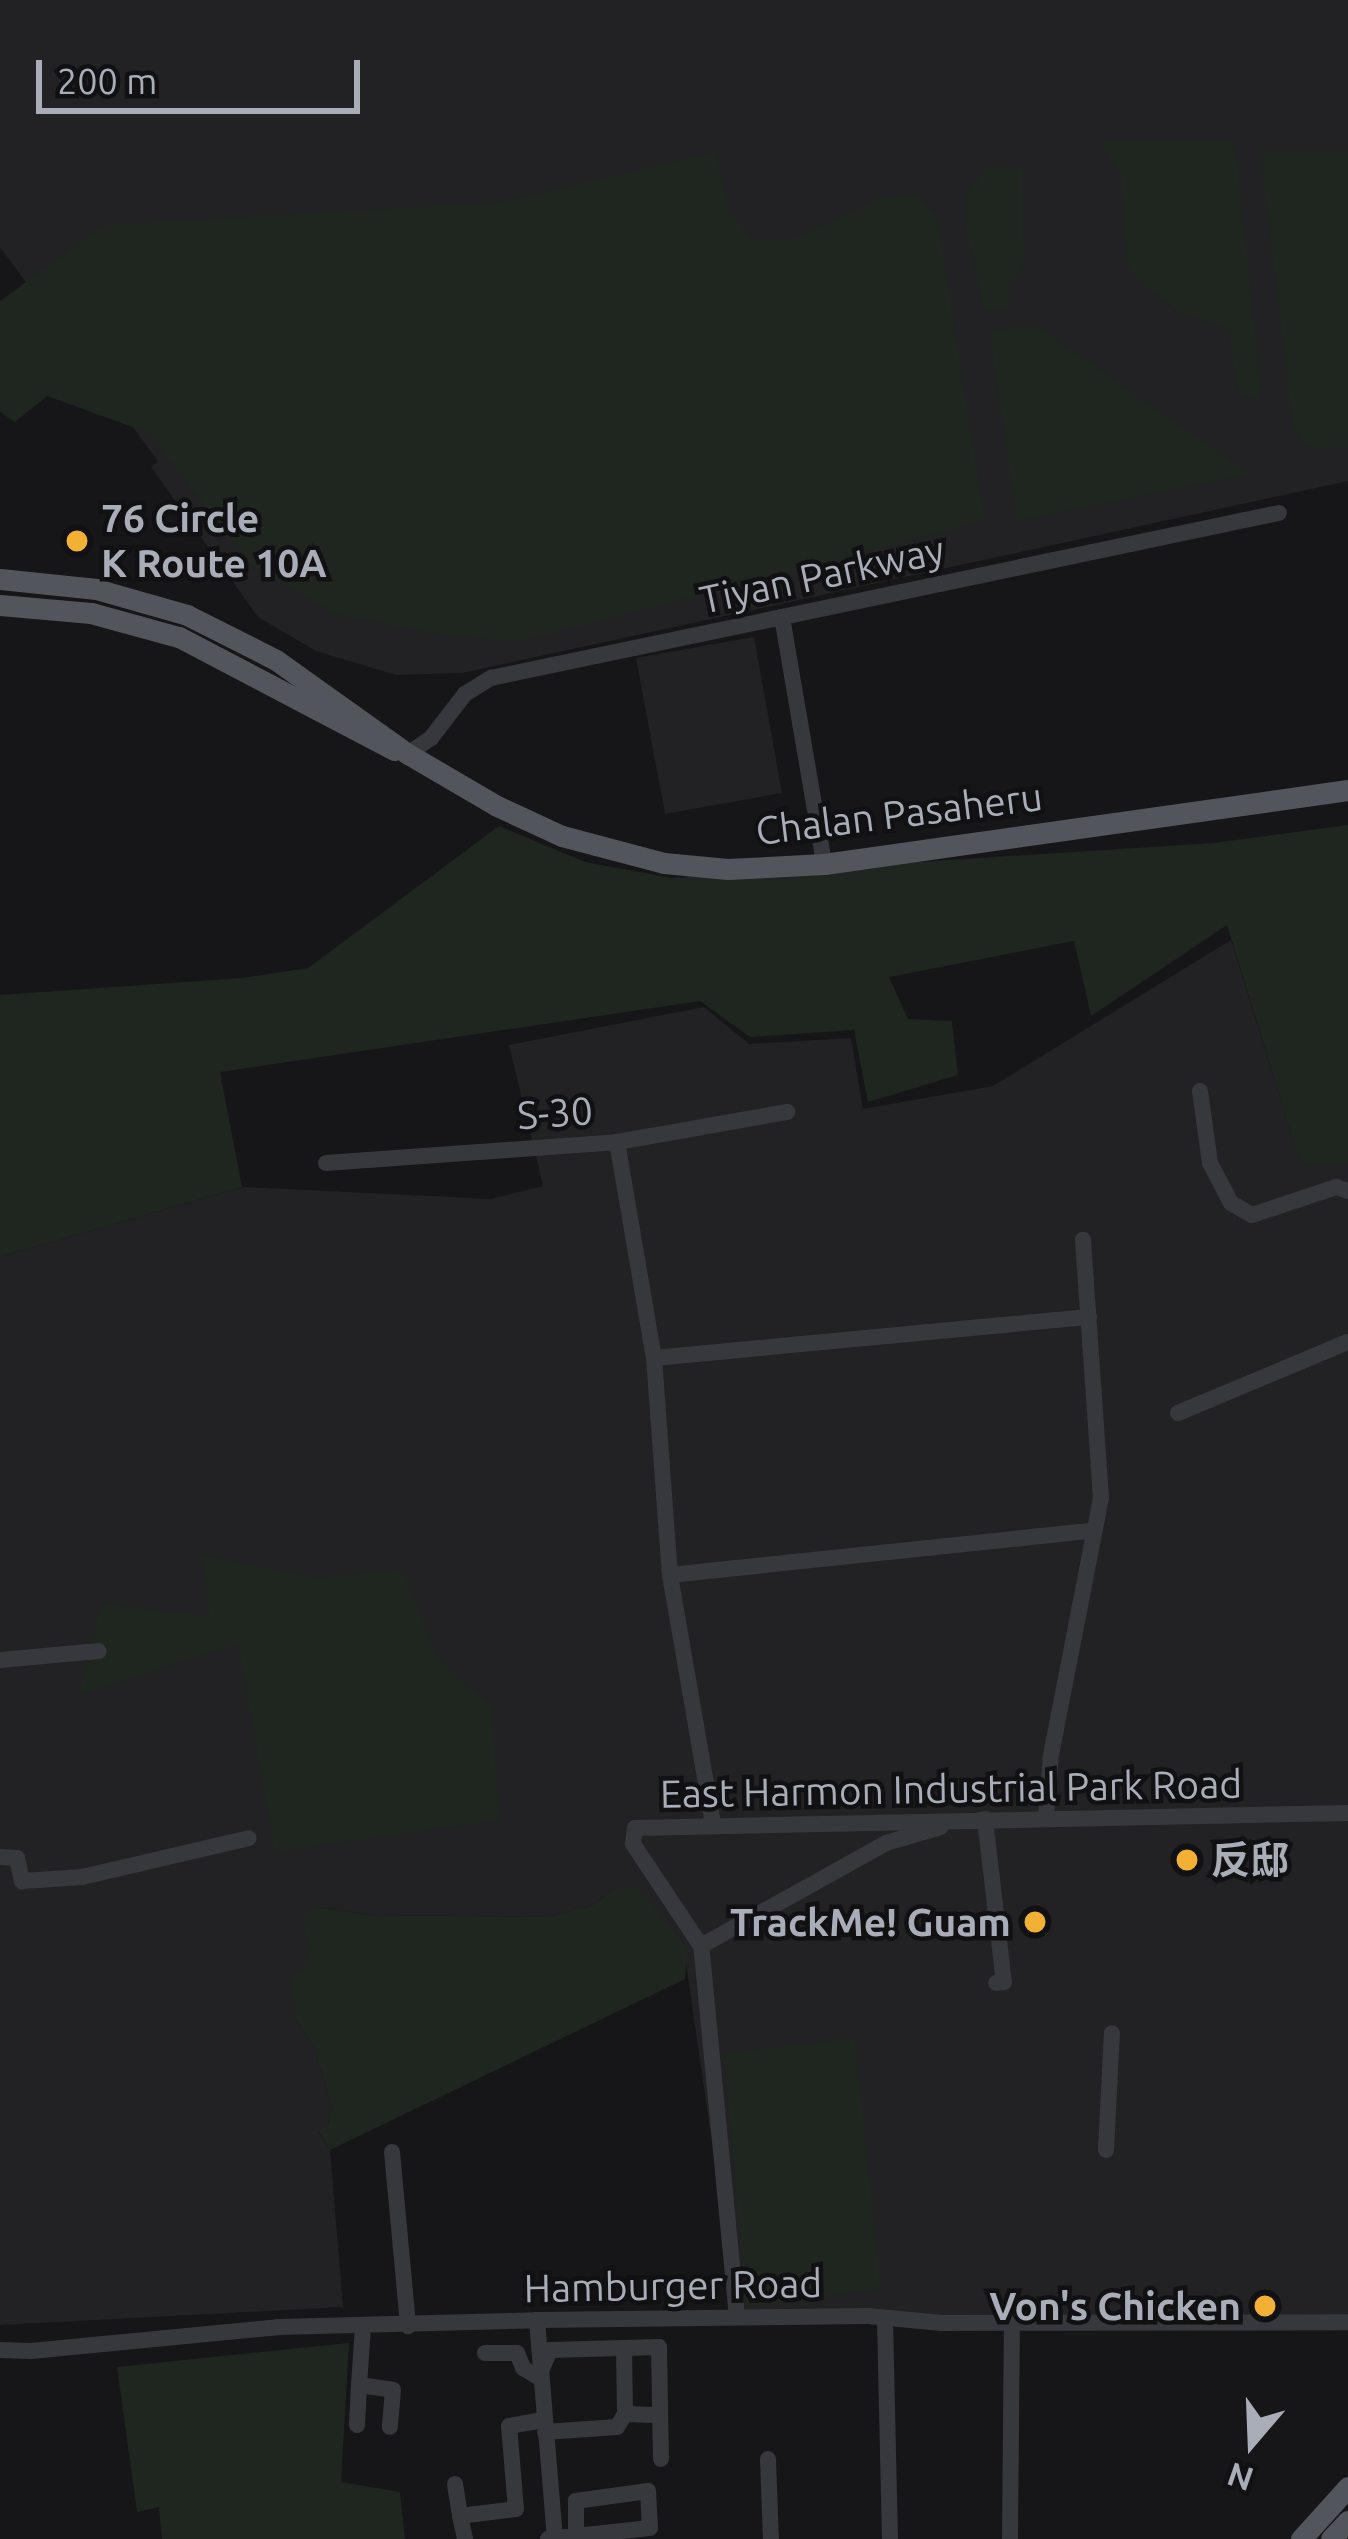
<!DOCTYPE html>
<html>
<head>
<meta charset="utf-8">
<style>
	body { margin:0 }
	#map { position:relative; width:1348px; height:2539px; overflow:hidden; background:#161618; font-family:Ubuntu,"Noto Sans SC",sans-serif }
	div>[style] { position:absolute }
	.built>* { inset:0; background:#222225 }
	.green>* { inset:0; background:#1e261f }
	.minor>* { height:16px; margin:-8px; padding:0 8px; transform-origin:8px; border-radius:8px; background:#37383d }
	.major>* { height:21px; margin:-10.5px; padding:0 10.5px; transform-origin:10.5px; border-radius:10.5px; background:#53555c }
	.dots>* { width:33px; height:33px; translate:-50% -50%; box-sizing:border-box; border:6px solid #111113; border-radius:50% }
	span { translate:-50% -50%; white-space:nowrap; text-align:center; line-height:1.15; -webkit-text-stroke:9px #111113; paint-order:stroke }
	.poi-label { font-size:39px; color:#a8adb8; font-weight:700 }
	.left { translate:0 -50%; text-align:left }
	.right { translate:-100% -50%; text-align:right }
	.street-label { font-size:39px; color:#a8adb8 }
	.north { position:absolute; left:1192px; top:2383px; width:120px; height:120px; -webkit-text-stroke:9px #111113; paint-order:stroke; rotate:199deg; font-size:33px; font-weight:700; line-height:48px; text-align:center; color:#a8adb8 }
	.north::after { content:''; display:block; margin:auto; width:42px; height:54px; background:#a8adb8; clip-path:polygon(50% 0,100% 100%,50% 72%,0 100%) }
	.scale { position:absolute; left:36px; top:60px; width:324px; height:54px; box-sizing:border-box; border:6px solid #a8adb8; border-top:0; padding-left:15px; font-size:36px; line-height:42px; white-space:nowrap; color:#a8adb8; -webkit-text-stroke:9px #111113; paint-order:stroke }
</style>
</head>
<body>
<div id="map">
	<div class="built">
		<div style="clip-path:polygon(0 0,1348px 0,1348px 481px,462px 673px,396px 675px,316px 651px,258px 617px,151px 467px,158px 461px,0 247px)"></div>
		<div style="clip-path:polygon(754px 637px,782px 793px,665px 814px,636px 658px)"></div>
		<div style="clip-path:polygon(1231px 940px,1301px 1164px,1348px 1164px,1348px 2322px,737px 2317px,686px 1963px,615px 1889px,593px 1905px,547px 1917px,372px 1915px,317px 1907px,296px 2019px,315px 2050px,332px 2107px,328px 2124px,318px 2132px,330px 2150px,343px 2307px,0 2325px,0 1257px,242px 1187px,491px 1199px,543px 1186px,509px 1045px,704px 1007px,749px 1044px,851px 1038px,863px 1109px,993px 1086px)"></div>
	</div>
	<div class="green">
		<div style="clip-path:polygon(1105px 139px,1235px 141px,1262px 399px,1239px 395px,1228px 328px,1184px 315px,1149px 290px,1126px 264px,1121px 171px,1103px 149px)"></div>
		<div style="clip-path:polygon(715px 152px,729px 211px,750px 239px,791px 240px,884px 197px,915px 195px,937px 216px,985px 521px,519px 642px,428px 633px,336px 614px,252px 566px,149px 433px,47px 396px,15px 422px,0 412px,0 301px,104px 225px,501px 202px)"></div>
		<div style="clip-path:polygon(1260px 152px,1348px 152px,1348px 447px,1307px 448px,1293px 427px)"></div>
		<div style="clip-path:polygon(987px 167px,1022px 169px,1024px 264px,1010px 285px,1009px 309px,984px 310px,966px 227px,965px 196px)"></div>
		<div style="clip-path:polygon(1037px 326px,1250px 474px,1017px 521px,989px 330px)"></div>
		<div style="clip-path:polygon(1348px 825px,1348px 1164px,1301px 1165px,1227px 925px,1091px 1016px,1074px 941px,889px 977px,908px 1019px,952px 1021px,958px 1075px,868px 1102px,854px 1030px,750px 1037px,700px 1001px,220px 1072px,242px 1187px,0 1257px,0 995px,242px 978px,308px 968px,499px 826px,585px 862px,672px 878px,1213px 843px)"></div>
		<div style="clip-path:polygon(202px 1555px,316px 1578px,402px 1570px,439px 1660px,491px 1706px,500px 1820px,275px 1852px,238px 1644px,79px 1695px,101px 1604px,209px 1616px)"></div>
		<div style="clip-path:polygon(637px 1887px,687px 1948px,685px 1979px,330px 2150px,318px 2131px,328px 2124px,332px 2107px,315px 2050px,296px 2019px,290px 1981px,303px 1970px,309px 1949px,303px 1916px,317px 1907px,372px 1915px,547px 1917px,593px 1905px,615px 1889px)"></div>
		<div style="clip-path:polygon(855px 2038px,881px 2289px,746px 2307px,724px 2053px)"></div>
		<div style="clip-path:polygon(349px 2343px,341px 2482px,400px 2492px,405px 2539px,162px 2539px,159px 2507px,137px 2512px,117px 2367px)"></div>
	</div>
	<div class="minor">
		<div style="left:782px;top:617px;width:251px;rotate:80.3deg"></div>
		<div style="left:408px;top:754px;width:28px;rotate:-35deg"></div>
		<div style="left:431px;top:738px;width:56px;rotate:-52.3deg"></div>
		<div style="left:465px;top:694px;width:31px;rotate:-32deg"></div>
		<div style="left:491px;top:678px;width:805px;rotate:-11.83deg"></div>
		<div style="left:1200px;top:1091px;width:73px;rotate:82.1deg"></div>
		<div style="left:1210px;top:1163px;width:45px;rotate:62.3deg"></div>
		<div style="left:1231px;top:1203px;width:24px;rotate:30deg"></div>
		<div style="left:1252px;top:1215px;width:89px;rotate:-18.4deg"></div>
		<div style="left:1336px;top:1187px;width:13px;rotate:18deg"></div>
		<div style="left:617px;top:1142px;width:219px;rotate:80.3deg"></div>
		<div style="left:654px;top:1358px;width:218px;rotate:85.8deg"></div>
		<div style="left:670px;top:1575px;width:254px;rotate:80.2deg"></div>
		<div style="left:326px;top:1163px;width:292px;rotate:-4.1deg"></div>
		<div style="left:617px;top:1142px;width:173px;rotate:-10deg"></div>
		<div style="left:654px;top:1358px;width:437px;rotate:-5.4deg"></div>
		<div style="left:1178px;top:1413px;width:184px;rotate:-22.7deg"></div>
		<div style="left:670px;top:1575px;width:427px;rotate:-6deg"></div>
		<div style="left:0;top:1660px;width:99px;rotate:-5.2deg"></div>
		<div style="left:1046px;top:1816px;width:61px;rotate:-85.3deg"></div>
		<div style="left:1051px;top:1755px;width:262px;rotate:-79deg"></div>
		<div style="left:1101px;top:1498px;width:259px;rotate:-94deg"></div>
		<div style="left:978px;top:1821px;width:7px;rotate:-16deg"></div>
		<div style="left:985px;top:1819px;width:164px;rotate:83.4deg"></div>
		<div style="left:1004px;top:1982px;width:8px;rotate:173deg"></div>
		<div style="left:0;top:1857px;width:17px;rotate:3deg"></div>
		<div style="left:17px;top:1858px;width:24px;rotate:78deg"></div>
		<div style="left:22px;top:1881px;width:60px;rotate:-3.8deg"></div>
		<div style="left:82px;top:1877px;width:171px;rotate:-13.1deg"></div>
		<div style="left:701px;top:1946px;width:212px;rotate:-29.1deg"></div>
		<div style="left:886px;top:1843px;width:57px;rotate:-16.2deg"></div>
		<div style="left:1106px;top:2150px;width:117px;rotate:-87.1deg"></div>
		<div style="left:392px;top:2152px;width:175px;rotate:84.7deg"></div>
		<div style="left:737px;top:2317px;width:373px;rotate:-95.5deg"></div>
		<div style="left:701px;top:1946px;width:123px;rotate:-123.7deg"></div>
		<div style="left:633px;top:1844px;width:16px;rotate:-83deg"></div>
		<div style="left:635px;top:1828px;width:713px;rotate:-1.21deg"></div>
		<div style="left:537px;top:2320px;width:220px;rotate:85.3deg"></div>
		<div style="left:885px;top:2320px;width:219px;rotate:88.7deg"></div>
		<div style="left:363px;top:2327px;width:58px;rotate:93.9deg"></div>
		<div style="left:359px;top:2385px;width:34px;rotate:8deg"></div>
		<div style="left:393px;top:2390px;width:37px;rotate:95deg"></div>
		<div style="left:624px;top:2348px;width:66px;rotate:89.1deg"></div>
		<div style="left:625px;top:2414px;width:35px;rotate:2deg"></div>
		<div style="left:0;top:2350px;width:31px;rotate:2deg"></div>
		<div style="left:31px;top:2351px;width:248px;rotate:-5.5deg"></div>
		<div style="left:278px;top:2327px;width:259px;rotate:-1.5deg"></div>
		<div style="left:537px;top:2320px;width:331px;rotate:-0.7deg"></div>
		<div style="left:868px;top:2316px;width:74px;rotate:5.4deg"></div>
		<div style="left:942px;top:2323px;width:406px;rotate:-0.1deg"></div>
		<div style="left:485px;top:2353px;width:32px"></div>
		<div style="left:517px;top:2353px;width:16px;rotate:68deg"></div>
		<div style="left:523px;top:2368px;width:21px;rotate:31deg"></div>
		<div style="left:541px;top:2371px;width:23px;rotate:-67deg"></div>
		<div style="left:550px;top:2350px;width:109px;rotate:-1.6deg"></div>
		<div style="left:659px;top:2347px;width:112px;rotate:89deg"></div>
		<div style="left:357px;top:2425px;width:40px;rotate:-87.1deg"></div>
		<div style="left:545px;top:2432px;width:72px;rotate:-4deg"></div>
		<div style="left:617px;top:2427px;width:15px;rotate:-58deg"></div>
		<div style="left:768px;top:2459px;width:80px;rotate:87.9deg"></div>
		<div style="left:455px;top:2484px;width:32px;rotate:81deg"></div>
		<div style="left:465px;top:2539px;width:24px;rotate:-102deg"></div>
		<div style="left:460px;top:2516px;width:56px;rotate:-7.1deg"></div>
		<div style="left:516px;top:2509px;width:83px;rotate:-94.8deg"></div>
		<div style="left:509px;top:2426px;width:36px;rotate:-10deg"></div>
		<div style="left:548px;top:2539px;width:7px;rotate:-8deg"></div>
		<div style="left:555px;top:2538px;width:21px;rotate:-5deg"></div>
		<div style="left:576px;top:2536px;width:74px;rotate:-6.2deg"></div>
		<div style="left:650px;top:2528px;width:37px;rotate:-93deg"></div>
		<div style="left:648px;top:2491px;width:73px;rotate:172.1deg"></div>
		<div style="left:576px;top:2501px;width:35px;rotate:90deg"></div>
		<div style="left:1010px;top:2539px;width:216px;rotate:-89.5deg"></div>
	</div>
	<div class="major">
		<div style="left:0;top:579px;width:97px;rotate:5.9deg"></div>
		<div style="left:96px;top:589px;width:95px;rotate:15.9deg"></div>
		<div style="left:187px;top:615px;width:100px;rotate:26.8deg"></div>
		<div style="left:276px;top:660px;width:162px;rotate:35.5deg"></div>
		<div style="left:408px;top:754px;width:103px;rotate:30.3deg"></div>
		<div style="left:497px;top:806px;width:72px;rotate:24.8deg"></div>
		<div style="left:562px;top:836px;width:106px;rotate:14.8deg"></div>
		<div style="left:664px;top:863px;width:64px;rotate:5.4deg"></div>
		<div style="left:728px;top:869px;width:96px;rotate:-3deg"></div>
		<div style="left:824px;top:864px;width:529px;rotate:-8.04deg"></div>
		<div style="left:0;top:605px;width:91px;rotate:5deg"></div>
		<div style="left:91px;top:613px;width:91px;rotate:15.3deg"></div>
		<div style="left:179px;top:637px;width:243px;rotate:27.7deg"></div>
		<div style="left:1301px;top:2539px;width:70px;rotate:-47.9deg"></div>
		<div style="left:1331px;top:2539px;width:25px;rotate:-47deg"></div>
	</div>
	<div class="dots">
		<div style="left:77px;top:541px;background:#f2b134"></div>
		<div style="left:1187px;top:1860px;background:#f2b134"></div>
		<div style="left:1035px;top:1922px;background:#f2b134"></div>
		<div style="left:1265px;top:2306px;background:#f2b134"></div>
	</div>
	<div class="poi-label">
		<span class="left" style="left:101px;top:541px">76 Circle<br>K Route 10A</span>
		<span class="left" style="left:1211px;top:1860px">反邸</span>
		<span class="right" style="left:1011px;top:1922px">TrackMe! Guam</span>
		<span class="right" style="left:1241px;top:2306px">Von's Chicken</span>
	</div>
	<div class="street-label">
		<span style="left:822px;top:575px;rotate:-12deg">Tiyan Parkway</span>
		<span style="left:899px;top:814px;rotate:-7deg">Chalan Pasaheru</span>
		<span style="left:555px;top:1113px;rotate:-4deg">S-30</span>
		<span style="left:951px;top:1789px;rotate:-1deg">East Harmon Industrial Park Road</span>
		<span style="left:673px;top:2286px;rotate:-1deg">Hamburger Road</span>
	</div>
	<div class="north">N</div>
	<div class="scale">200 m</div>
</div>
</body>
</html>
